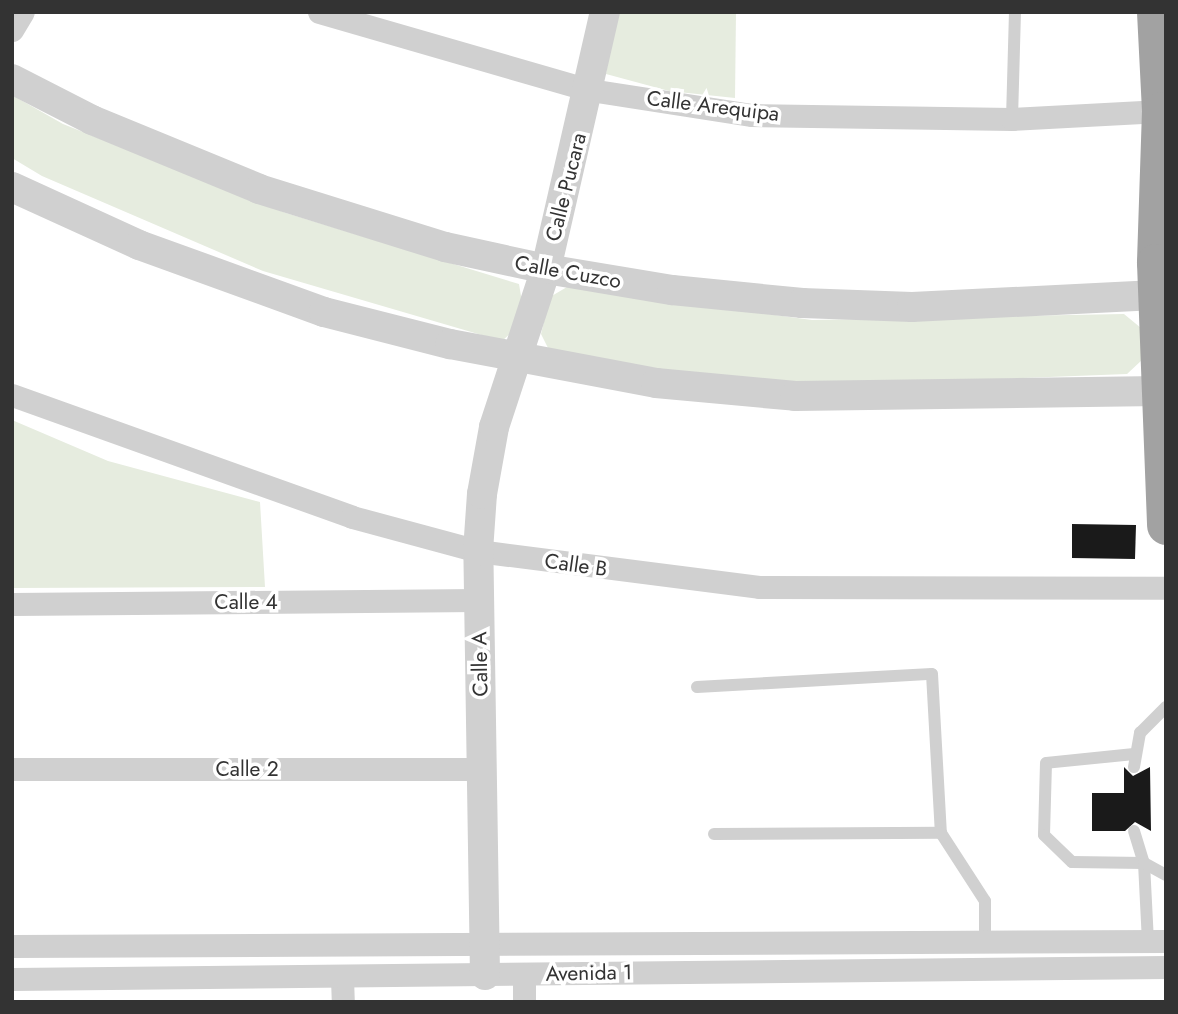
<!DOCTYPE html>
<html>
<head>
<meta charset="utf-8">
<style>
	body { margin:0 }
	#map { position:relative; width:1178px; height:1014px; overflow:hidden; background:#fff; font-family:Jost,sans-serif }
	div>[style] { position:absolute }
	.green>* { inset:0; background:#e6ecdf }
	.building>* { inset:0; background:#1a1a1a }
	.service>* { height:12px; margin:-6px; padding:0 6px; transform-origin:6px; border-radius:6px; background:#d0d0d0 }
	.minor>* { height:23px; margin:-11.5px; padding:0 11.5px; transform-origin:11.5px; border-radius:11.5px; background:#d0d0d0 }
	.tertiary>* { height:30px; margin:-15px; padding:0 15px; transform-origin:15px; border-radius:15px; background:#d0d0d0 }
	.trunk>* { height:38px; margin:-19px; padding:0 19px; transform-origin:19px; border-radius:19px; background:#a2a2a2 }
	span { translate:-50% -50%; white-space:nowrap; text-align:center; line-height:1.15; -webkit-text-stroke:7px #fff; paint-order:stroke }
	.street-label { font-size:21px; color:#333 }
	.frame { position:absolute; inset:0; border:14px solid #333; pointer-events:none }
</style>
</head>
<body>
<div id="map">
	<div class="green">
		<div style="clip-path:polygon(616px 12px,736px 12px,735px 98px,669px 91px,606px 74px)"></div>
		<div style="clip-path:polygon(12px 95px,63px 124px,286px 213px,519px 284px,522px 302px,514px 330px,502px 341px,263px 271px,42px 176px,12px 158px)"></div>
		<div style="clip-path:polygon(567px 287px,812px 320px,1124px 314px,1141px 328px,1142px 360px,1127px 374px,841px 385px,686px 373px,551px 354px,541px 334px,550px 297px)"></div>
		<div style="clip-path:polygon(12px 420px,108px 461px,260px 502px,265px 587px,12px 588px)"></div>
	</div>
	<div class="building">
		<div style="clip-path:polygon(1072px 524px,1136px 525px,1135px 559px,1072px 558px)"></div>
		<div style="clip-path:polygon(1124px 767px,1133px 776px,1150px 767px,1151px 831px,1135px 822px,1125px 831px,1092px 831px,1092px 793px,1124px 793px)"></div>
	</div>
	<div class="service">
		<div style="left:1012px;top:119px;width:107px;rotate:-88.4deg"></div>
		<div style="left:697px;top:687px;width:235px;rotate:-3.2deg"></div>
		<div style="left:932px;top:674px;width:159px;rotate:86.8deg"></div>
		<div style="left:1134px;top:754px;width:88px;rotate:174.2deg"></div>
		<div style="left:1046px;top:763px;width:72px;rotate:91.6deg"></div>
		<div style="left:1044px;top:835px;width:39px;rotate:44deg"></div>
		<div style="left:1072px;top:862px;width:72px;rotate:0.8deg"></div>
		<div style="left:1144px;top:863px;width:78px;rotate:87.1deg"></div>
		<div style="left:1134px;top:767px;width:35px;rotate:-80deg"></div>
		<div style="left:1140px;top:733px;width:37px;rotate:-45deg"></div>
		<div style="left:1134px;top:831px;width:34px;rotate:73deg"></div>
		<div style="left:1144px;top:863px;width:25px;rotate:29deg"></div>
		<div style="left:714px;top:834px;width:227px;rotate:-0.3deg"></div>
		<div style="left:941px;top:833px;width:81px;rotate:57.1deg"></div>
		<div style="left:985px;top:901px;width:40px;rotate:90deg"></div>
	</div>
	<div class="minor">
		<div style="left:319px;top:12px;width:282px;rotate:16.1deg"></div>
		<div style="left:590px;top:90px;width:164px;rotate:8.8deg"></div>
		<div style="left:752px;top:115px;width:260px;rotate:0.9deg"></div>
		<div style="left:1012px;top:119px;width:149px;rotate:-3.1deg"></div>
		<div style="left:12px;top:30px;width:21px;rotate:-59deg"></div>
		<div style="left:12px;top:395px;width:361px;rotate:19.7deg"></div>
		<div style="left:352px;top:517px;width:131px;rotate:15.1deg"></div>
		<div style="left:478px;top:551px;width:283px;rotate:7.3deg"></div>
		<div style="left:759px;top:587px;width:407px;rotate:0.1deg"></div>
		<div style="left:12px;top:604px;width:467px;rotate:-0.5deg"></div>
		<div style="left:12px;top:769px;width:470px"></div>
		<div style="left:12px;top:946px;width:1154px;rotate:-0.25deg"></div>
		<div style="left:342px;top:978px;width:24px;rotate:88deg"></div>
		<div style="left:12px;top:979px;width:1154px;rotate:-0.6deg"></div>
		<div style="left:524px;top:1002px;width:28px;rotate:-90deg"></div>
	</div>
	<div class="tertiary">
		<div style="left:12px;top:79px;width:90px;rotate:27.1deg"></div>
		<div style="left:92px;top:120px;width:181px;rotate:22.4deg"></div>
		<div style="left:259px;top:189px;width:195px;rotate:17.3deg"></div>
		<div style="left:445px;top:247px;width:103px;rotate:12.3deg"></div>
		<div style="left:546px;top:269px;width:128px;rotate:9.5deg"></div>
		<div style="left:672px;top:290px;width:131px;rotate:5.7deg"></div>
		<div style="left:802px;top:303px;width:110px;rotate:2.1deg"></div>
		<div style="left:912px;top:307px;width:244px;rotate:-2.8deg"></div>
		<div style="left:12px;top:187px;width:140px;rotate:24.5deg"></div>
		<div style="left:139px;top:245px;width:197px;rotate:19.9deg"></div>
		<div style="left:324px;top:312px;width:130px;rotate:14.3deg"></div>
		<div style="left:450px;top:344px;width:210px;rotate:10.7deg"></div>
		<div style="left:656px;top:383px;width:140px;rotate:5.3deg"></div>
		<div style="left:795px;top:396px;width:364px;rotate:-0.8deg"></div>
		<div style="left:485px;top:975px;width:424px;rotate:-90.9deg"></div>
		<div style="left:478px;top:551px;width:57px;rotate:-86deg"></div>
		<div style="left:482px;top:494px;width:68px;rotate:-79.8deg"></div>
		<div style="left:494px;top:427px;width:166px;rotate:-71.8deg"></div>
		<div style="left:546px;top:269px;width:264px;rotate:-77.1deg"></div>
	</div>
	<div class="trunk">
		<div style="left:1156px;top:12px;width:99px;rotate:87.1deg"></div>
		<div style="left:1161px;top:111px;width:152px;rotate:91.9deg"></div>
		<div style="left:1156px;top:263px;width:263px;rotate:87.8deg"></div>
	</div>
	<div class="street-label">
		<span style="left:713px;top:106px;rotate:7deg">Calle Arequipa</span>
		<span style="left:566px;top:187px;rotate:-76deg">Calle Pucara</span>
		<span style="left:568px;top:272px;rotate:10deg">Calle Cuzco</span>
		<span style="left:576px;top:565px;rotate:8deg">Calle B</span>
		<span style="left:246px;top:602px">Calle 4</span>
		<span style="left:480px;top:664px;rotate:-91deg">Calle A</span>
		<span style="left:247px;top:769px">Calle 2</span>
		<span style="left:589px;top:973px;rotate:-1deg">Avenida 1</span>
	</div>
	<div class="frame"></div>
</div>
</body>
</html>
